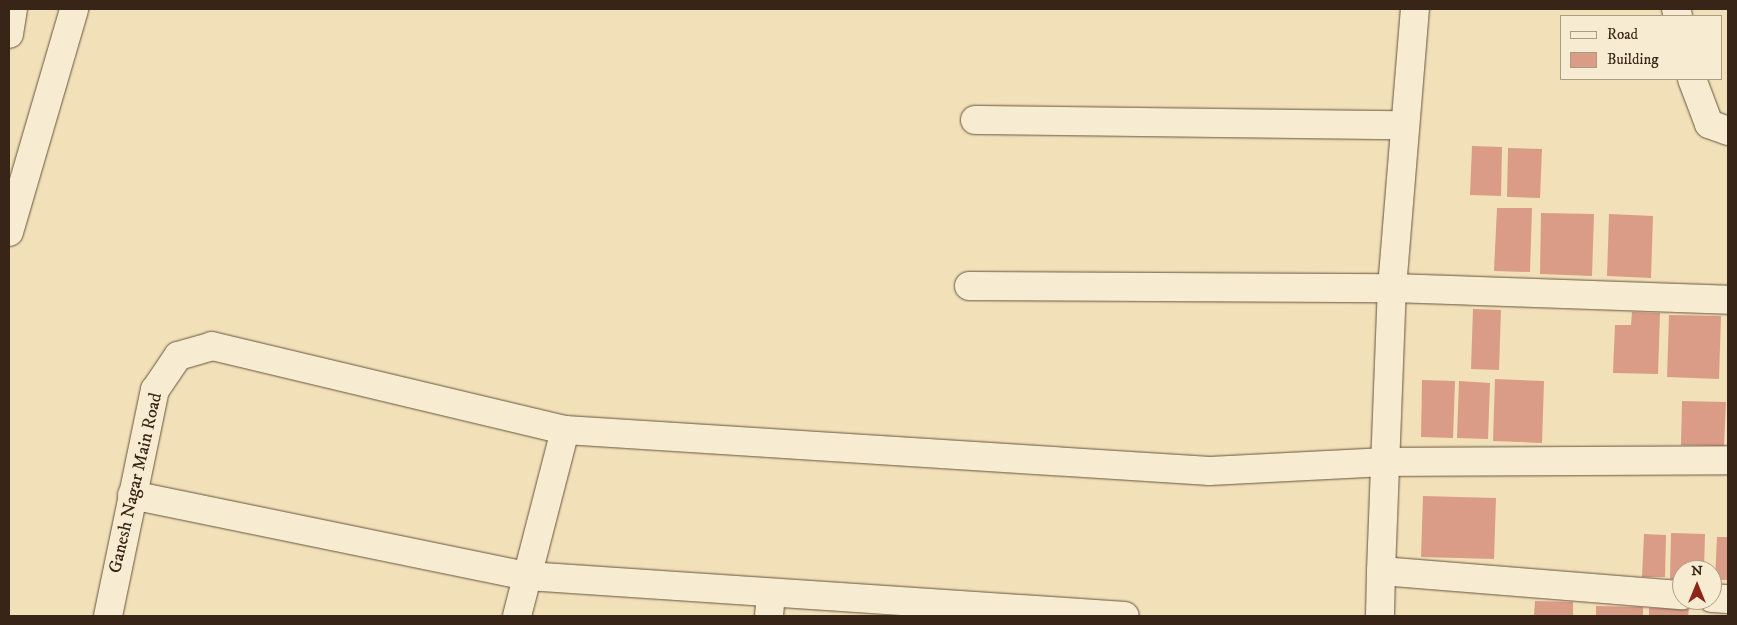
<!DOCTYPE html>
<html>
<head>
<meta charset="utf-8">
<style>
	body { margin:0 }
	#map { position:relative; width:1737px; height:625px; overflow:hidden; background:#f2e1b8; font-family:"IM FELL DW Pica",serif }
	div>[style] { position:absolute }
	.building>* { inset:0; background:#da9b87 }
	.roads { filter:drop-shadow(0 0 1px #66543f) drop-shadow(0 0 1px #66543f) }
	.minor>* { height:28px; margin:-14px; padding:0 14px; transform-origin:14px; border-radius:14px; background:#f7ecd1 }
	span { translate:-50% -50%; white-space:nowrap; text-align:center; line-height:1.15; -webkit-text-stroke:4px #f7ecd1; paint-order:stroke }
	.street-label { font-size:18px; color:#382517 }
	.frame { position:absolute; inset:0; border:10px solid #382517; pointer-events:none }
	.legend { position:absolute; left:1560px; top:15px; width:162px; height:65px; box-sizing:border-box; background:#f7ecd1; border:1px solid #ab9c87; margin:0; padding:6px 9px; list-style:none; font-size:15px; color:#382517 }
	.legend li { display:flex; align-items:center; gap:10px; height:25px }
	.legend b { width:25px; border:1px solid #ab9c87 }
	.north { position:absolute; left:1672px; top:560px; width:50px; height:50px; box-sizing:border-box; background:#f7ecd1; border:1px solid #ab9c87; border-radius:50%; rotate:0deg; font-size:14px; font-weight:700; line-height:20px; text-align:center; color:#382517 }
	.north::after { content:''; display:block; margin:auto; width:18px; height:22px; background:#8f2418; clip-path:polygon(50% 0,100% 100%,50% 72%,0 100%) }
</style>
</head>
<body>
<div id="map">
	<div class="building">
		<div style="clip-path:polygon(1472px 146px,1502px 147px,1501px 196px,1470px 195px)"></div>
		<div style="clip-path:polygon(1508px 148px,1542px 149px,1540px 198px,1507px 197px)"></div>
		<div style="clip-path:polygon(1497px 208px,1532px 208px,1530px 272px,1494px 271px)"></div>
		<div style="clip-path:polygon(1541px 213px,1594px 214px,1592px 276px,1540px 274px)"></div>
		<div style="clip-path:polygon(1609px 214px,1653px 216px,1651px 278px,1607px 276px)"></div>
		<div style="clip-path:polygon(1473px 309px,1501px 310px,1499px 370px,1471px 369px)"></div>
		<div style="clip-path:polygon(1632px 312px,1660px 313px,1658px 374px,1613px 373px,1615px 325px,1631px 325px)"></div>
		<div style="clip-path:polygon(1669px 315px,1721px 316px,1719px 379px,1667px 377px)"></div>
		<div style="clip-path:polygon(1495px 379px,1544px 381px,1542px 443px,1493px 441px)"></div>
		<div style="clip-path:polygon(1422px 380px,1455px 381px,1453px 438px,1421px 437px)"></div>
		<div style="clip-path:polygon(1459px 381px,1490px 383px,1488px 439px,1457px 438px)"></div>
		<div style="clip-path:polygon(1682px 401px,1726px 402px,1724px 446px,1681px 445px)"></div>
		<div style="clip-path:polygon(1423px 496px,1496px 498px,1494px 559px,1421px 557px)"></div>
		<div style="clip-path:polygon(1671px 533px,1705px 534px,1704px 570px,1682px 570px,1682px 579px,1670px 579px)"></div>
		<div style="clip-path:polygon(1644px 534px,1666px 535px,1665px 577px,1642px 577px)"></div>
		<div style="clip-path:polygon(1717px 537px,1728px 537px,1728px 580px,1715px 580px)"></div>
		<div style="clip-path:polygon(1535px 601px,1573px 602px,1573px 616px,1534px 616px)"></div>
		<div style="clip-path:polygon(1596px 606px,1643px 607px,1643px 616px,1596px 616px)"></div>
		<div style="clip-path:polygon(1649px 608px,1689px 609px,1688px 616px,1649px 616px)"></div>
	</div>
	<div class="roads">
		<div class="minor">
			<div style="left:1676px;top:9px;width:7px;rotate:74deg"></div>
			<div style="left:9px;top:34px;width:25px;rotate:-81deg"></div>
			<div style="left:1692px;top:79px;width:48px;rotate:69.3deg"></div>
			<div style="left:1709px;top:124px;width:20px;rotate:20deg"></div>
			<div style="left:975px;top:120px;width:429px;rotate:0.7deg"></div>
			<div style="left:9px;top:232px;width:232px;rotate:-73.7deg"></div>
			<div style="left:969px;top:286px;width:423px;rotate:0.3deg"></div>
			<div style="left:1392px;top:288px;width:336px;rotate:2deg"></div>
			<div style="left:132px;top:495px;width:403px;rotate:11.6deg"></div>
			<div style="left:527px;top:576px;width:599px;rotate:3.83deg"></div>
			<div style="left:1381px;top:571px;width:283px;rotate:-87.8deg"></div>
			<div style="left:1392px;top:288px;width:280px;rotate:-85.3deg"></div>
			<div style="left:1712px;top:598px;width:16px;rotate:4deg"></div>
			<div style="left:108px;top:616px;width:231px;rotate:-78.3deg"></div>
			<div style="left:155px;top:390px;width:41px;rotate:-55.9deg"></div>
			<div style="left:178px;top:356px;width:35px;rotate:-16deg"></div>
			<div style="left:212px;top:346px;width:363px;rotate:13.4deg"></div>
			<div style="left:565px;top:430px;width:646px;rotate:3.64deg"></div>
			<div style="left:1210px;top:471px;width:176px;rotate:-2.9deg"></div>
			<div style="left:1386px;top:462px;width:342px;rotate:-0.3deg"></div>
			<div style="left:517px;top:616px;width:192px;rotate:-75.5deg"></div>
			<div style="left:769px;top:616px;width:23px;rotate:-85deg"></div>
			<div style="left:1380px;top:616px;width:45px;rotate:-88.7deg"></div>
			<div style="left:1381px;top:571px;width:302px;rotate:4.6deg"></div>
		</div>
	</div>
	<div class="street-label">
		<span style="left:136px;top:483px;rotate:-77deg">Ganesh Nagar Main Road</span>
	</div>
	<div class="frame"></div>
	<ul class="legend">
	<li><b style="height:6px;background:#f7ecd1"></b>Road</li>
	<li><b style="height:14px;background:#da9b87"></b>Building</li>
	</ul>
	<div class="north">N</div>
</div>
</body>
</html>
